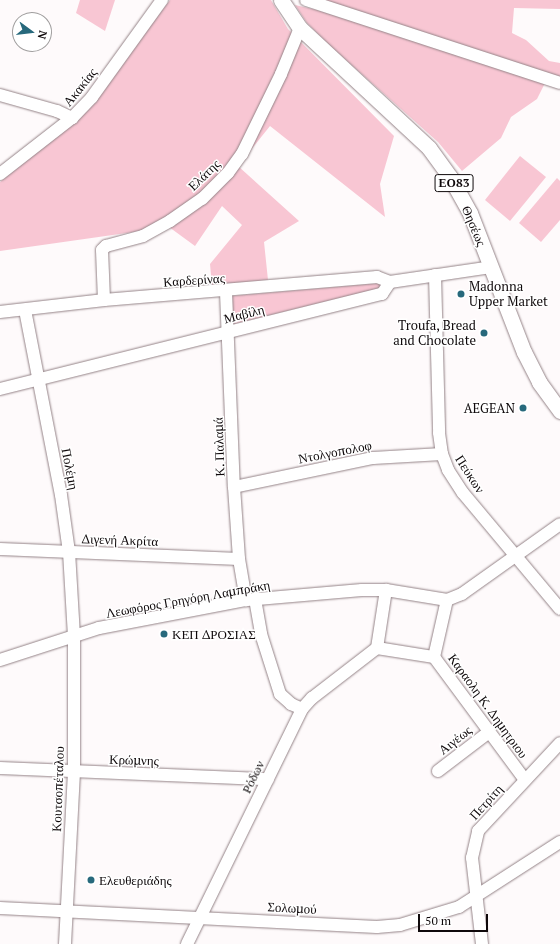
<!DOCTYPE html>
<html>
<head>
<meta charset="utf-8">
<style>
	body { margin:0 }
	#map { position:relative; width:560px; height:944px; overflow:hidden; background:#fefafb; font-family:"PT Serif",serif }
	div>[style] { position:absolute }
	.green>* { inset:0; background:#f8c6d3 }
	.roads { filter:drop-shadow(0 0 1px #948387) drop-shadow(0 0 1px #948387) }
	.minor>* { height:12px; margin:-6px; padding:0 6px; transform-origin:6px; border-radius:6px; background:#fff }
	.major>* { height:15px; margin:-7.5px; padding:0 7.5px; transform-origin:7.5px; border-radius:7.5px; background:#fff }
	.dots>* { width:11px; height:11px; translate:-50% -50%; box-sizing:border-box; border:2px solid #fff; border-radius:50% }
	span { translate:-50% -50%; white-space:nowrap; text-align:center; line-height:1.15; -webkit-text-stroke:3px #fff; paint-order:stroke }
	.shield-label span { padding:1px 3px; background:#fff; border:1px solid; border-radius:3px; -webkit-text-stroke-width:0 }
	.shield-label { font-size:12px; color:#0f090b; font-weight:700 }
	.street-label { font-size:13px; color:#0f090b }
	.poi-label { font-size:13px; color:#0f090b }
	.left { translate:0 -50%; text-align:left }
	.right { translate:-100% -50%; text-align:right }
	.north { position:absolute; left:12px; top:12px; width:40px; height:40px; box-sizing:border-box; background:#fff; border:1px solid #9f9d9d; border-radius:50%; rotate:105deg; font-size:11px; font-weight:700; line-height:16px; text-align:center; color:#0f090b }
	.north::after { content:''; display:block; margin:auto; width:14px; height:18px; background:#27697c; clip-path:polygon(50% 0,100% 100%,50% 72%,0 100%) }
	.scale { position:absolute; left:418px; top:914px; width:70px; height:18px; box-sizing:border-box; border:2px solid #0f090b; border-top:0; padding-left:5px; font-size:12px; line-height:14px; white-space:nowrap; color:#0f090b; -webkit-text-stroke:3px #fff; paint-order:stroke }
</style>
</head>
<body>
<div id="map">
	<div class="green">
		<div style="clip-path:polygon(80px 0,115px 0,105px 31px,76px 13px)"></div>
		<div style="clip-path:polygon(170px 0,271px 0,288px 29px,394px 136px,380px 184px,385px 217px,270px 126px,238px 166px,299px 221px,264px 242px,268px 280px,212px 286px,210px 264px,242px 225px,222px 206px,195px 246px,169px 227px,0 251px,0 182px,81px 117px)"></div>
		<div style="clip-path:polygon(318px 0,560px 0,560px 9px,514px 8px,512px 33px,526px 40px,549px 61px,560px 63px,560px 77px)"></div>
		<div style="clip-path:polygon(295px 5px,317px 10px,545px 83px,537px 99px,511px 117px,501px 138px,462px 171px,438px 142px,328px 44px,307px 23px)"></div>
		<div style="clip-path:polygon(520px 156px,546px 177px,510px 221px,485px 200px)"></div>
		<div style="clip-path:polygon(557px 178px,560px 181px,560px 220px,541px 242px,519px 223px)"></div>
		<div style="clip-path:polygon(380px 283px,381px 288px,233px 324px,231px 296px)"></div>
	</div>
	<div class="roads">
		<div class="minor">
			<div style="left:306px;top:0;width:267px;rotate:18.1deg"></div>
			<div style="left:0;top:95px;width:59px;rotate:15.7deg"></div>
			<div style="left:57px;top:111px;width:17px;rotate:25deg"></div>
			<div style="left:0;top:174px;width:91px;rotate:-37.9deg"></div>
			<div style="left:72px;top:118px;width:29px;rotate:-46deg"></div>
			<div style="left:92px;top:97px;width:120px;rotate:-54.2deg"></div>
			<div style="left:435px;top:275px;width:158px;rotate:88.5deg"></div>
			<div style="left:439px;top:433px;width:21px;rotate:82deg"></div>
			<div style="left:442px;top:454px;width:17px;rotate:69deg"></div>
			<div style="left:448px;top:470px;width:27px;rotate:57deg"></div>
			<div style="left:463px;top:493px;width:151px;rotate:50.1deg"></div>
			<div style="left:226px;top:292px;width:195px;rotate:87.7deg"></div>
			<div style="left:234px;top:487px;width:72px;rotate:86deg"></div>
			<div style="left:239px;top:559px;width:42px;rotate:80.3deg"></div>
			<div style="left:104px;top:300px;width:50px;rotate:-92.3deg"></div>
			<div style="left:102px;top:250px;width:6px;rotate:-45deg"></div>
			<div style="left:106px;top:246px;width:38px;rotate:-15deg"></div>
			<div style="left:143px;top:236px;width:31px;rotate:-29deg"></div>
			<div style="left:170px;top:221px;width:39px;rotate:-35deg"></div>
			<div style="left:202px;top:199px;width:37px;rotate:-45deg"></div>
			<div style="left:228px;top:173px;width:24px;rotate:-54deg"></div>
			<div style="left:242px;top:154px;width:89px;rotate:-64deg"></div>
			<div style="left:281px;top:74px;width:50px;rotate:-67.6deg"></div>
			<div style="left:25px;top:310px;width:188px;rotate:79deg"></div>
			<div style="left:61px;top:495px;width:58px;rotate:82deg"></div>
			<div style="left:69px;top:552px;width:83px;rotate:86.6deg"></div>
			<div style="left:74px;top:635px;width:137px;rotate:90deg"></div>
			<div style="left:74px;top:772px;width:172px;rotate:93deg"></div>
			<div style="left:0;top:312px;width:105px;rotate:-6.6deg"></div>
			<div style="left:104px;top:300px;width:274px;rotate:-4.8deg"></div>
			<div style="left:377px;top:277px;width:14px;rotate:21deg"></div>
			<div style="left:0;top:389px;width:394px;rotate:-14deg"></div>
			<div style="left:382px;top:294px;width:14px;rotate:-56deg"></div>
			<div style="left:390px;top:282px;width:102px;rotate:-8.4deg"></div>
			<div style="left:234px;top:487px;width:142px;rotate:-11.8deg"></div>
			<div style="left:373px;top:458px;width:69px;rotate:-3.3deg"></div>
			<div style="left:0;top:549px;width:239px;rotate:2.4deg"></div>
			<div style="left:255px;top:599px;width:36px;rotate:80deg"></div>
			<div style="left:261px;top:634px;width:63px;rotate:72.4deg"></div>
			<div style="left:280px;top:694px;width:15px;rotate:42deg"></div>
			<div style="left:291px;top:704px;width:12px;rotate:24deg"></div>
			<div style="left:377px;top:648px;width:58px;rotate:9deg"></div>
			<div style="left:434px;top:657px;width:153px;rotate:53.5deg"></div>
			<div style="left:377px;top:648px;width:59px;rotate:-81.2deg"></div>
			<div style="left:434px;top:657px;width:58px;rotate:-77.2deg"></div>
			<div style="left:0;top:660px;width:104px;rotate:-17.9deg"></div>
			<div style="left:99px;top:628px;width:150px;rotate:-10.8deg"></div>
			<div style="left:246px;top:600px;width:116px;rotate:-4.9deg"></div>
			<div style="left:362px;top:590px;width:24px"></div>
			<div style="left:386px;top:590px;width:62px;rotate:9.3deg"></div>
			<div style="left:447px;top:600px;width:16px;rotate:-22deg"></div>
			<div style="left:462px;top:594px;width:120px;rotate:-35.5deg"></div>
			<div style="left:0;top:768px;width:268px;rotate:2.4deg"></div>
			<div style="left:438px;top:771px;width:64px;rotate:-37.4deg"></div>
			<div style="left:0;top:908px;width:377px;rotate:2.9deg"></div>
			<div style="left:377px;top:927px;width:23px;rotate:-5deg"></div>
			<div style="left:400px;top:925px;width:62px;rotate:-17deg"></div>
			<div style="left:459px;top:907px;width:120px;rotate:-32.8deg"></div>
			<div style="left:187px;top:944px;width:262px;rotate:-63.9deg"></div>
			<div style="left:302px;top:709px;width:15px;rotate:-48deg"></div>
			<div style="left:312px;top:698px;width:82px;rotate:-37.6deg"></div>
			<div style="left:482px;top:944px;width:87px;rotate:-96.6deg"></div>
			<div style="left:472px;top:858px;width:28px;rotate:-77deg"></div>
			<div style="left:478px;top:831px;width:120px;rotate:-47deg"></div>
		</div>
		<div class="major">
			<div style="left:281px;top:0;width:34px;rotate:56deg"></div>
			<div style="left:300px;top:28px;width:176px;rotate:42.9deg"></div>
			<div style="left:429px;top:148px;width:36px;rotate:54deg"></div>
			<div style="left:450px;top:177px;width:41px;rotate:60.9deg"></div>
			<div style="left:470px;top:213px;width:149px;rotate:68.8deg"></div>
			<div style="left:524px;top:352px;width:34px;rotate:63deg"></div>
			<div style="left:539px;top:382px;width:36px;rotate:54deg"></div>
		</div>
	</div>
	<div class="dots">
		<div style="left:461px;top:294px;background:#27697c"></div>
		<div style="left:484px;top:333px;background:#27697c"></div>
		<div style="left:523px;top:408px;background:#27697c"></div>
		<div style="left:164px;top:634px;background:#27697c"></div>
		<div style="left:91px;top:880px;background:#27697c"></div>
	</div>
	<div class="shield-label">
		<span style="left:454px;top:183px">ΕΟ83</span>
	</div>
	<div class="street-label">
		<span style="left:80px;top:87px;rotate:-51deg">Ακακίας</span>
		<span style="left:204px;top:175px;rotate:-44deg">Ελάτης</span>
		<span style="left:474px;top:226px;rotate:67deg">Θησέως</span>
		<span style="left:194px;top:280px;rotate:-4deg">Καρδερίνας</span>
		<span style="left:244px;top:314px;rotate:-14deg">Μαβίλη</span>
		<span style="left:219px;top:447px;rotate:-92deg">Κ. Παλαμά</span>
		<span style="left:335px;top:452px;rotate:-11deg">Ντολγοπολοφ</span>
		<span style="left:70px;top:469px;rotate:79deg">Πολέμη</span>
		<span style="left:470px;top:474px;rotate:57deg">Πεύκων</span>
		<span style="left:120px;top:540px;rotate:2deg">Διγενή Ακρίτα</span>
		<span style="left:188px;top:599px;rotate:-10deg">Λεωφόρος Γρηγόρη Λαμπράκη</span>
		<span style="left:488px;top:706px;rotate:54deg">Καραολη Κ. Δημητριου</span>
		<span style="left:455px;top:740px;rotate:-38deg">Αιγέως</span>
		<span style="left:134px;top:760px;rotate:2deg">Κρώμνης</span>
		<span style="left:253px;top:777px;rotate:-64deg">Ρόδων</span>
		<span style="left:58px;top:789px;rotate:-88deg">Κουτσοπέταλου</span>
		<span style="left:486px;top:802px;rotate:-48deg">Πετρίτη</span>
		<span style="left:292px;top:908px;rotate:3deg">Σολωμού</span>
	</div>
	<div class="poi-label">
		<span class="left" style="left:469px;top:294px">Madonna<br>Upper Market</span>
		<span class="right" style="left:476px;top:333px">Troufa, Bread<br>and Chocolate</span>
		<span class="right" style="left:515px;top:408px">AEGEAN</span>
		<span class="left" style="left:172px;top:634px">ΚΕΠ ΔΡΟΣΙΑΣ</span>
		<span class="left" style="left:99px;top:880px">Ελευθεριάδης</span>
	</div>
	<div class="north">N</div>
	<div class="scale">50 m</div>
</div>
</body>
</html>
